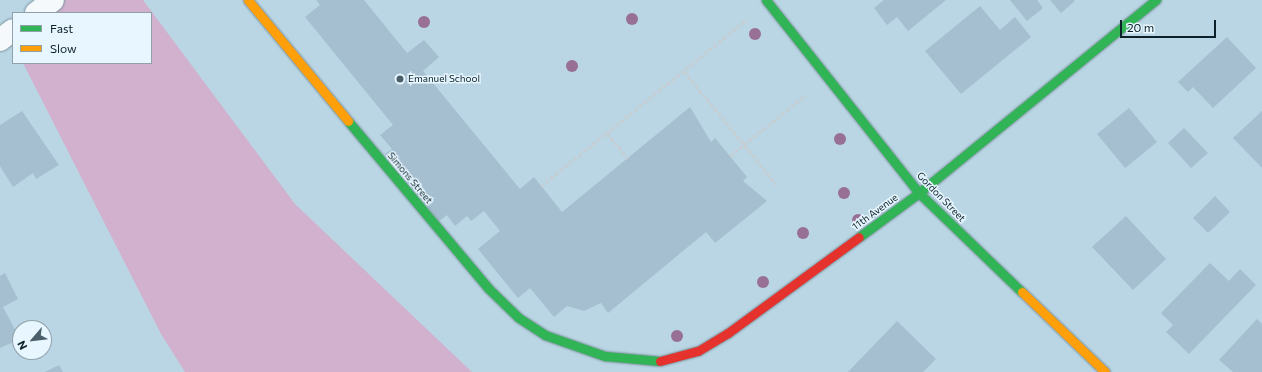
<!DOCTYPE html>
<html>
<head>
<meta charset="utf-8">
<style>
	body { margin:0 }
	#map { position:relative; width:1262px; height:372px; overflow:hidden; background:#bad6e4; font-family:Commissioner,sans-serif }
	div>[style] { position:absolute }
	.green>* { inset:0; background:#d1b1cd }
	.building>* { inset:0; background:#a5bed0 }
	.path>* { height:2.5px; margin-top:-1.25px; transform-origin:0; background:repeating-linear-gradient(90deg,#c5ced2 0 4px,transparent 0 6px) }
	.roads { filter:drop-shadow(0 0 1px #7b919c) drop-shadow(0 0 1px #7b919c) }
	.street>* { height:22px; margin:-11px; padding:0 11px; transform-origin:11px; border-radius:11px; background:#f5f9fb }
	.fast>* { height:9px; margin:-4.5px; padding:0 4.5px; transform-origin:4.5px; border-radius:4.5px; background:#30b455 }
	.slow>* { height:9px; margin:-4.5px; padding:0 4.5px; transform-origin:4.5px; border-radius:4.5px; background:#ff9f0a }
	.jam>* { height:9px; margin:-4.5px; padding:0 4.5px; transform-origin:4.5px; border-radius:4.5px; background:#e5322d }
	.trees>* { width:12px; height:12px; margin:-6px; border-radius:50%; background:#986f95 }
	.dots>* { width:11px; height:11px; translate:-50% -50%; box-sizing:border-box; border:2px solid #e8f7ff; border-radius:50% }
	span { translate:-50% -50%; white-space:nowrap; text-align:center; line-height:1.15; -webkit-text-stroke:3px #e8f7ff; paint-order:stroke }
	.poi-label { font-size:10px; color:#0c212a }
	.left { translate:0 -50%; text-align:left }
	.street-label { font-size:10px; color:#0c212a }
	.legend { position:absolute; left:12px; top:12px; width:140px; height:52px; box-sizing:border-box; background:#e8f7ff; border:1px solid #90a1aa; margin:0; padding:5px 7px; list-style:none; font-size:12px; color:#0c212a }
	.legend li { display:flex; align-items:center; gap:8px; height:20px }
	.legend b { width:20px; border:1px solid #90a1aa }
	.north { position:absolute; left:12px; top:320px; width:40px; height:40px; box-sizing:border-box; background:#e8f7ff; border:1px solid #90a1aa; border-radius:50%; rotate:242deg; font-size:11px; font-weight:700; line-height:16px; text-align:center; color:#0c212a }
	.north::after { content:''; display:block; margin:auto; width:14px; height:18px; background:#49606b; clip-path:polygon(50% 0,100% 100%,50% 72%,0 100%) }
	.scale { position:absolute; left:1120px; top:20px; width:96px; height:18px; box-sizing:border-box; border:2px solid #0c212a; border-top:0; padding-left:5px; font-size:12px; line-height:14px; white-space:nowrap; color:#0c212a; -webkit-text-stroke:3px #e8f7ff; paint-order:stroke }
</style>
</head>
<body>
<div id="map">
	<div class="green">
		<div style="clip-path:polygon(53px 0,143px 0,295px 204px,472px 372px,185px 372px,161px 334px,23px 63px,151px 63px,151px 13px,36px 13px)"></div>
	</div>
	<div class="building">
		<div style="clip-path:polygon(316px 0,364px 0,407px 53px,424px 40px,439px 57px,423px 71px,520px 189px,534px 177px,562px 212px,690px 107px,711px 142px,715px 138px,747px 177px,743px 181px,767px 201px,715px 243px,706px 232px,608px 313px,601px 303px,584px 311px,567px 306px,554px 317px,530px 288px,518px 298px,478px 249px,500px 231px,484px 211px,471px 221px,467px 216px,455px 226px,447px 215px,439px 221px,385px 154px,392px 149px,380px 135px,393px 125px,305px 17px,320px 5px)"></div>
		<div style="clip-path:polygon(884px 0,946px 0,908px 31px,897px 17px,887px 25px,874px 8px)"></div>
		<div style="clip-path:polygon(1010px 0,1037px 0,1043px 8px,1027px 21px)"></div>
		<div style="clip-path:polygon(1050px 0,1074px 0,1075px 1px,1061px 13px)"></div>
		<div style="clip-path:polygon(980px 6px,1000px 30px,1015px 17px,1031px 37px,961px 94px,925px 51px)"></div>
		<div style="clip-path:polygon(1227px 37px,1256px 68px,1213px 108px,1193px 87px,1188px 92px,1178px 82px)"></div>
		<div style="clip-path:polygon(1129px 108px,1157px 142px,1125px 168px,1097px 134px)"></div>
		<div style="clip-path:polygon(22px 111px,59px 165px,36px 179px,33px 173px,13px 187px,0 166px,0 125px)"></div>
		<div style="clip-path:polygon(1262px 111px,1262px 168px,1233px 138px)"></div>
		<div style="clip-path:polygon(1184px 128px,1208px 153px,1191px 168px,1168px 143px)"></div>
		<div style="clip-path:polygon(1215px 196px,1230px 212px,1208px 233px,1193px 218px)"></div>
		<div style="clip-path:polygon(1126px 216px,1166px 259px,1133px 290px,1092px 247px)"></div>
		<div style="clip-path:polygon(1210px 263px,1229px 281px,1240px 269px,1256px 285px,1189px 354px,1166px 332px,1173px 325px,1161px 313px)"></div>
		<div style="clip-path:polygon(5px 273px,18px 299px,3px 307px,20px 339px,0 348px,0 276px)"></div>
		<div style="clip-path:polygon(1257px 319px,1262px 324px,1262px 372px,1233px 372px,1219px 360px)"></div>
		<div style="clip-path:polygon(897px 321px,936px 359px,923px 372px,848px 372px)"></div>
		<div style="clip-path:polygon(59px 365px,63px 372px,45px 372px)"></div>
	</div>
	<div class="path">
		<div style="left:684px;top:71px;width:147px;rotate:50.8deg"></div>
		<div style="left:607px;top:133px;width:33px;rotate:50deg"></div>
		<div style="left:730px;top:156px;width:97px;rotate:-38.8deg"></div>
		<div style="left:541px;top:186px;width:264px;rotate:-39deg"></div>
	</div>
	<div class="roads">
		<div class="street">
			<div style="left:36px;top:13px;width:21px;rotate:-37deg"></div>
			<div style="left:0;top:40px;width:16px;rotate:-38deg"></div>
		</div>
		<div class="fast">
			<div style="left:766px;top:0;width:246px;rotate:51.6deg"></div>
			<div style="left:919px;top:193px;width:143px;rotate:43.9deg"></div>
			<div style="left:348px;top:121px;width:218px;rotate:50deg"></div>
			<div style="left:488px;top:288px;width:43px;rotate:44.1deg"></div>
			<div style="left:519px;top:318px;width:31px;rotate:33deg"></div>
			<div style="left:545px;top:335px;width:64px;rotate:19.3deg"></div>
			<div style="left:605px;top:356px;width:55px;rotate:5.2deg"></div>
			<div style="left:859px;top:237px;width:74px;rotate:-36.3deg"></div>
			<div style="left:919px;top:193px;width:306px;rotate:-39.2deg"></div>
		</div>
		<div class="slow">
			<div style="left:248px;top:0;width:157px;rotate:50.4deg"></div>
			<div style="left:1022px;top:292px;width:115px;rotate:43.9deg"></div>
		</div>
		<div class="jam">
			<div style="left:660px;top:361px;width:39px;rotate:-15deg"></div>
			<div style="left:698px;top:351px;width:35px;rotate:-31deg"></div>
			<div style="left:728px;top:333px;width:162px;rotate:-36.2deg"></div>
		</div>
	</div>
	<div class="trees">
		<div style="left:632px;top:19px"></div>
		<div style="left:424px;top:22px"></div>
		<div style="left:755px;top:34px"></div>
		<div style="left:572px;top:66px"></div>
		<div style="left:840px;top:139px"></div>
		<div style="left:844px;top:193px"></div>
		<div style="left:858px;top:220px"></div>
		<div style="left:803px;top:233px"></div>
		<div style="left:763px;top:282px"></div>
		<div style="left:677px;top:336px"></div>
	</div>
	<div class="dots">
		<div style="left:400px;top:79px;background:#49606b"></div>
	</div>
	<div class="poi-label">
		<span class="left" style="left:408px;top:79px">Emanuel School</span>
	</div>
	<div class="street-label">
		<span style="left:410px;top:178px;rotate:50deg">Simons Street</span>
		<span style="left:941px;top:197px;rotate:46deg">Gordon Street</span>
		<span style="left:875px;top:212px;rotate:-36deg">11th Avenue</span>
	</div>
	<ul class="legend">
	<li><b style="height:5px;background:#30b455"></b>Fast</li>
	<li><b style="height:5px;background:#ff9f0a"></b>Slow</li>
	</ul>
	<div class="north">N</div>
	<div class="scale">20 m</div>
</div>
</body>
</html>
